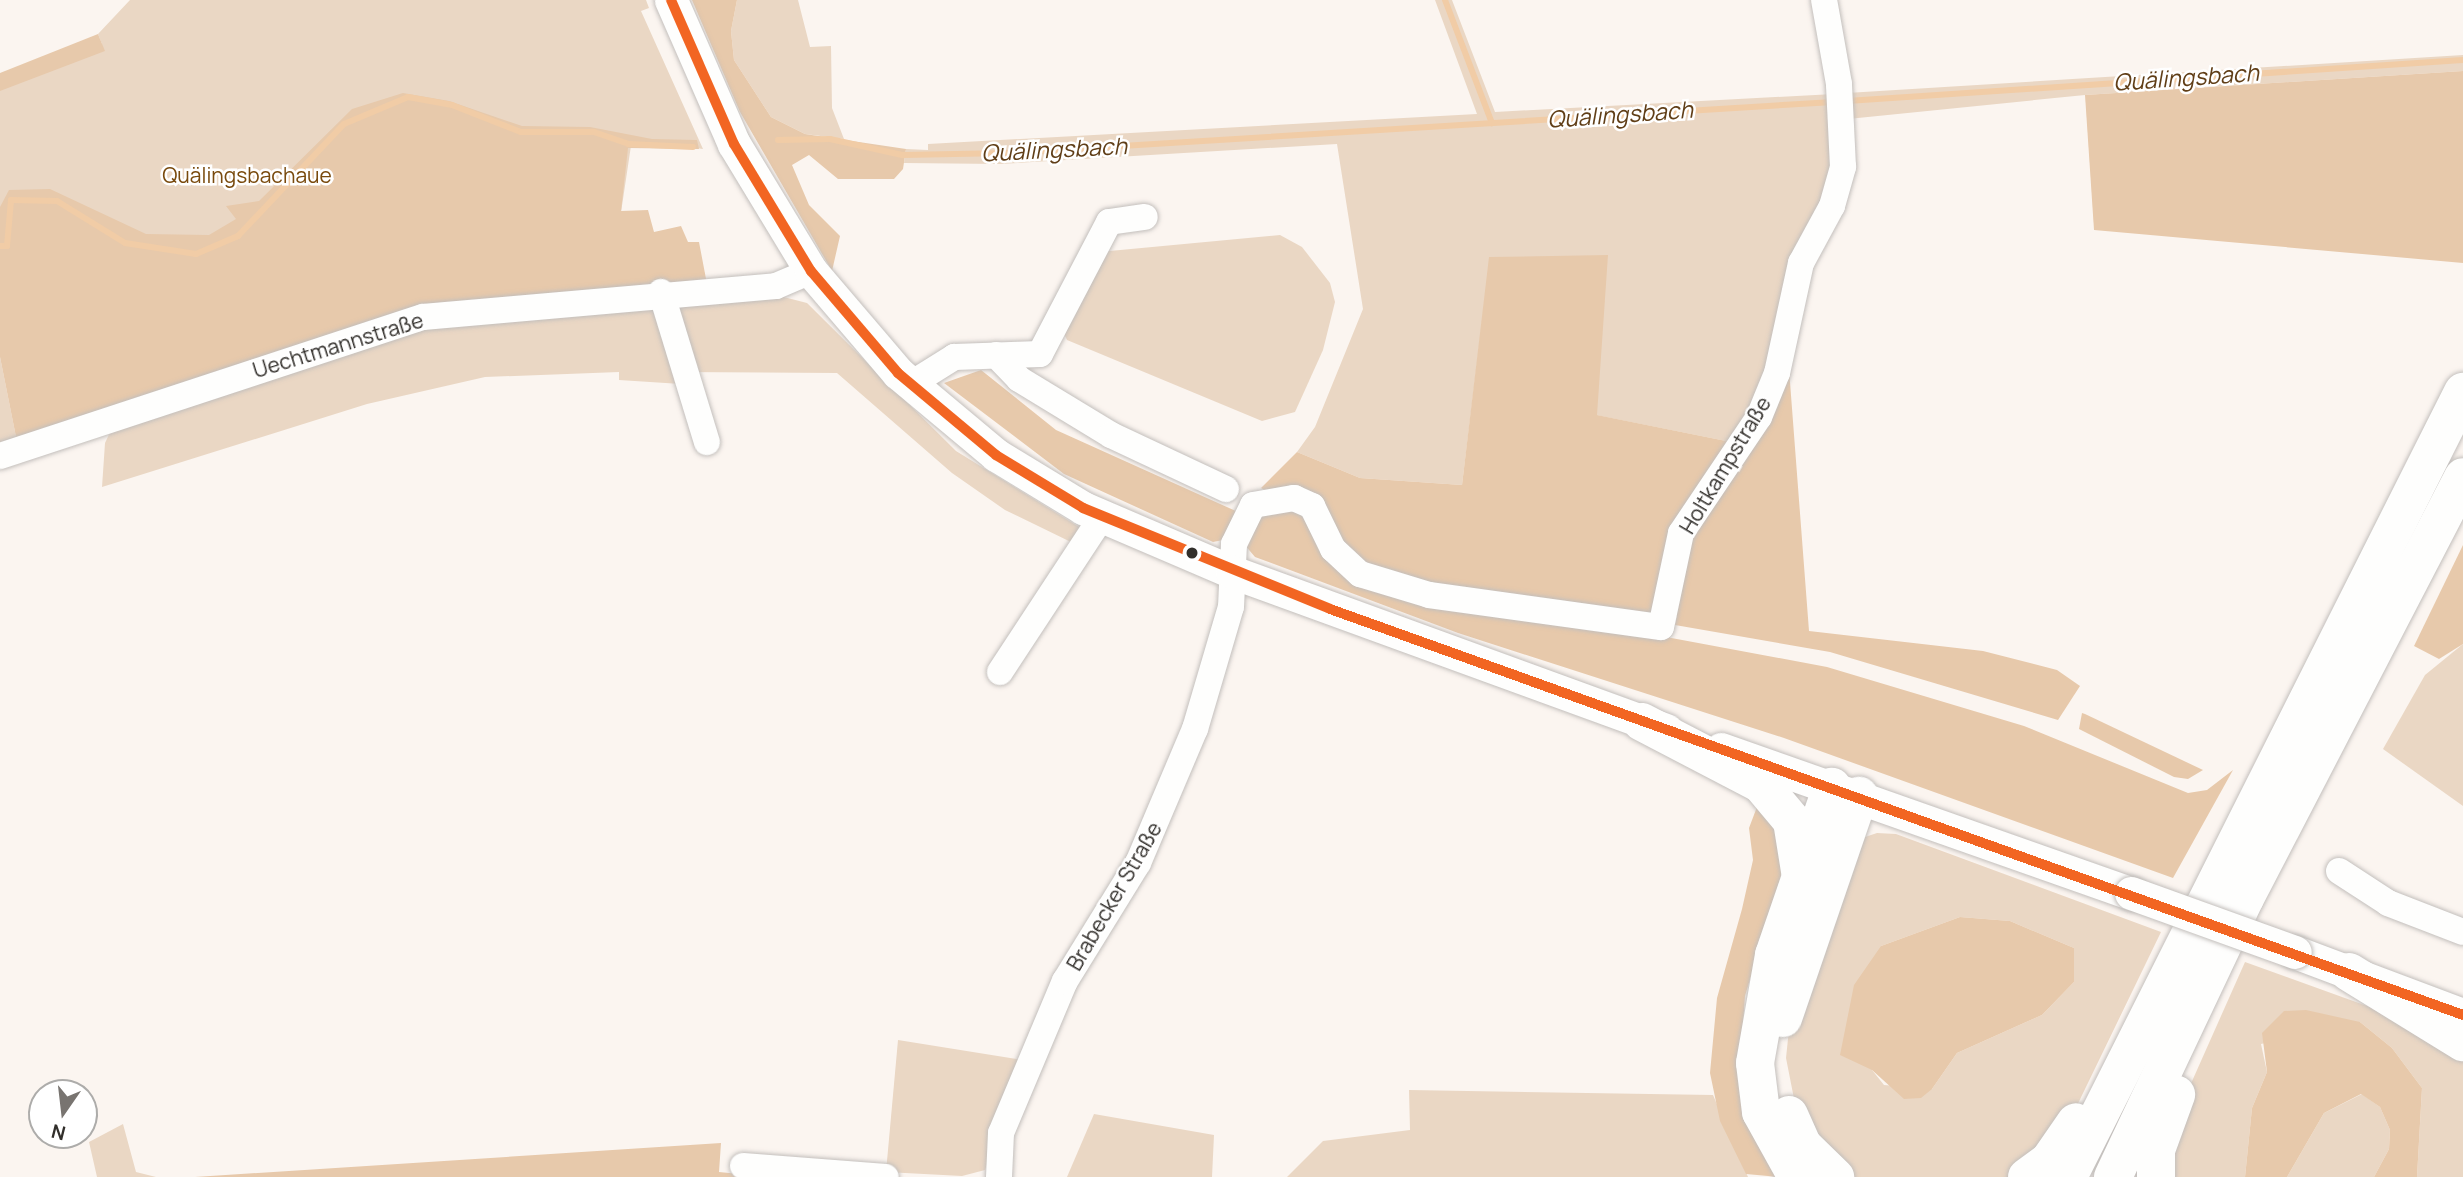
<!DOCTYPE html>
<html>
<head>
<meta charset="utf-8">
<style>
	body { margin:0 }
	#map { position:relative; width:2463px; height:1177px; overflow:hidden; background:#fbf5f0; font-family:Manrope,sans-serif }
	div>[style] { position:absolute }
	.green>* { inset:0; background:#ead7c4 }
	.forest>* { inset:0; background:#e7c9ab }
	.stream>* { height:6px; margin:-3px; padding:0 3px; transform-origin:3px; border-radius:3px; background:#f1cca6 }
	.roads { filter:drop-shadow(0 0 2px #c3bfbc) drop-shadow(0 0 2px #c3bfbc) }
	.minor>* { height:26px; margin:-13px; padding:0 13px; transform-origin:13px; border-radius:13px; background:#fefefd }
	.major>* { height:33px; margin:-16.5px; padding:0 16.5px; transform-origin:16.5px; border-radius:16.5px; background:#fefefd }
	.highway>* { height:38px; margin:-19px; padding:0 19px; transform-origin:19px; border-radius:19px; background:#fefefd }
	.bridges { filter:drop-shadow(0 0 2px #c3bfbc) drop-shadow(0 0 2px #c3bfbc) }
	.major-bridge>* { height:33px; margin:-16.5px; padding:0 16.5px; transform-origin:16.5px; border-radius:16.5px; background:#fefefd }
	.bus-1>* { height:10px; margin:-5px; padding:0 5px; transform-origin:5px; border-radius:5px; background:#f26522 }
	.dots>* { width:19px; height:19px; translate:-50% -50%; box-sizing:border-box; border:4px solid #fff; border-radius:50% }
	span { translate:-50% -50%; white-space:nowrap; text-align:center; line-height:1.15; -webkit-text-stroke:5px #fff; paint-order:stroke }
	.park-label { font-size:21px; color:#794a0d }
	.street-label { font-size:21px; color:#322f2b }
	.water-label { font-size:23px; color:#603e17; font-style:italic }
	.north { position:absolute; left:28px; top:1079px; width:70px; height:70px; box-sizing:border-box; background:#fff; border:2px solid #adacaa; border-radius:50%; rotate:194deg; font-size:19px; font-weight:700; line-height:28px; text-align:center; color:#322f2b }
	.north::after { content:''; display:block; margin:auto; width:24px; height:32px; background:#787470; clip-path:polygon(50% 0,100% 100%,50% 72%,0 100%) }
</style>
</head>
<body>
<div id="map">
	<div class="green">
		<div style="clip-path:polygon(130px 0,646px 0,649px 8px,641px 11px,703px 149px,632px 139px,610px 286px,0 317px,0 80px,102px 44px,98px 34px)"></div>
		<div style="clip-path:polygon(737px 0,798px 0,810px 47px,831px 46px,832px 108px,844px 139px,805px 134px,771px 117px,734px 60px,731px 31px)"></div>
		<div style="clip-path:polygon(1435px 0,1452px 0,1495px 112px,1834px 94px,1837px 151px,1771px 359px,1736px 443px,1596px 415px,1490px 257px,1462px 485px,1360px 478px,1297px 452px,1315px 427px,1363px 309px,1337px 144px,999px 164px,904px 163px,906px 149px,928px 150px,928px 144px,1477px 114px)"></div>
		<div style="clip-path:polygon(2463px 55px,2463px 71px,2085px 95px,1848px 119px,1847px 93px)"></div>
		<div style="clip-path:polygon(1280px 235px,1302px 247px,1330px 283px,1335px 302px,1323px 350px,1295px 412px,1262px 421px,1067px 340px,1062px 329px,1099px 252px)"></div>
		<div style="clip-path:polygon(764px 292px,807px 303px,956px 451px,1084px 530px,1075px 544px,1005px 510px,952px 473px,837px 373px,678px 372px,681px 384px,619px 380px,619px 372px,485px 377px,367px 404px,102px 487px,105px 443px,113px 426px,424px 324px)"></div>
		<div style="clip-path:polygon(0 357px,17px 442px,0 448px)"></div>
		<div style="clip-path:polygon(2463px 644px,2463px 806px,2383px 749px,2425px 675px)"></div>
		<div style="clip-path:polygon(evenodd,1877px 833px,1896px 834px,2161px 932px,2071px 1118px,2016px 1177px,1849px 1177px,1798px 1119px,1786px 1058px,1790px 1020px,1862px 838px,1877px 833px,1960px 917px,2010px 921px,2074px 948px,2074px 982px,2042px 1015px,1957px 1053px,1932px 1089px,1884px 1085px,1872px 1070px,1881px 946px,1960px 917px)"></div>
		<div style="clip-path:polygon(2245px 962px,2403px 1019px,2463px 1059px,2463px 1177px,2417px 1177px,2422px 1088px,2392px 1048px,2360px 1022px,2261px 1044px,2267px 1072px,2252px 1108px,2245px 1177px,2165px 1177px,2177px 1115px)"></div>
		<div style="clip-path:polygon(898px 1040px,1022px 1060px,985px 1170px,962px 1176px,886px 1172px)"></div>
		<div style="clip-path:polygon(1409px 1090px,1713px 1095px,1748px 1177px,1287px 1177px,1323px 1141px,1410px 1130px)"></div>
		<div style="clip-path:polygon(2362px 1094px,2380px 1107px,2390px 1130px,2389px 1149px,2374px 1177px,2287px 1177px,2324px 1113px)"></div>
		<div style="clip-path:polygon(1094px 1114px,1214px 1135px,1212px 1177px,1067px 1177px)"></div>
		<div style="clip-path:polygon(123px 1124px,136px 1172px,156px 1177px,97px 1177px,89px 1142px)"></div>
	</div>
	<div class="forest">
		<div style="clip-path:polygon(692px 0,737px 0,731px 31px,734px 60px,771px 117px,805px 134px,906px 149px,903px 169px,894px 179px,838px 179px,809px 155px,792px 165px,809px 205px,840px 236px,832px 271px,740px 112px)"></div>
		<div style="clip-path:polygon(98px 34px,105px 51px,0 91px,0 73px)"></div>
		<div style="clip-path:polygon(2463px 71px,2463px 263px,2094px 230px,2085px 95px)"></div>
		<div style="clip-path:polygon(403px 93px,449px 101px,522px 126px,590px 127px,652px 139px,697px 140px,699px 149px,628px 148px,621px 211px,648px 210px,654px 232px,681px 226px,688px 242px,699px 242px,707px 284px,422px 310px,17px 442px,0 357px,0 207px,9px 190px,50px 189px,146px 234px,209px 235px,236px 219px,226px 206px,259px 201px,352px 109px)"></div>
		<div style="clip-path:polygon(1608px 255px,1597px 415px,1751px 446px,1789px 369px,1809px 631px,1983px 651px,2057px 670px,2080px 686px,2058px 720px,1830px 652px,1675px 625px,1677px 616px,1439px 590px,1356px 564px,1333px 530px,1261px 488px,1297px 452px,1360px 478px,1462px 485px,1489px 257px)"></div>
		<div style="clip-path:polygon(981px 370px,1056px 430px,1238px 512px,1223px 540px,1213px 542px,1064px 474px,944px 383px)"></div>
		<div style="clip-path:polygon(1280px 506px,1301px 515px,1344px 577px,1827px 667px,2024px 726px,2188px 793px,2207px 790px,2233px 770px,2173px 878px,1784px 738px,1458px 633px,1255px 557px,1244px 544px,1251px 519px)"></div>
		<div style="clip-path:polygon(2463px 545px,2463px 644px,2439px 659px,2414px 646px)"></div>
		<div style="clip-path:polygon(2082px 713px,2085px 714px,2203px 770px,2188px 779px,2174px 777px,2079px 729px)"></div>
		<div style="clip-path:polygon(1760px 799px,1781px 824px,1783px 869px,1745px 996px,1739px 1082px,1779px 1177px,1746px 1174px,1720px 1121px,1710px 1073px,1717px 998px,1742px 909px,1753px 860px,1749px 828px)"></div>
		<div style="clip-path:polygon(1960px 917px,2010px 921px,2074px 948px,2074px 982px,2042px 1015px,1957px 1053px,1932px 1089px,1921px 1098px,1904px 1099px,1872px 1070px,1840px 1055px,1854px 985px,1881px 946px)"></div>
		<div style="clip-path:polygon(2306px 1010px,2360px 1022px,2392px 1048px,2422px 1088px,2417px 1177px,2374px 1177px,2389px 1149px,2390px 1130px,2380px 1107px,2361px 1094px,2324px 1113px,2287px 1177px,2245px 1177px,2252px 1108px,2267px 1072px,2262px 1033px,2284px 1011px)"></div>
		<div style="clip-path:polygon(721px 1143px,719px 1172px,770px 1177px,195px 1177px)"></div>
	</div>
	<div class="stream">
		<div style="left:1445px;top:0;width:132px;rotate:69.1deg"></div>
		<div style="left:1847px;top:101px;width:617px;rotate:-3.81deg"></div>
		<div style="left:778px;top:140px;width:52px;rotate:-1.1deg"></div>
		<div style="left:830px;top:139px;width:74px;rotate:12.5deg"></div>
		<div style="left:902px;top:155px;width:106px;rotate:-1.1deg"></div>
		<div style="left:1008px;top:153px;width:827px;rotate:-3.54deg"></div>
		<div style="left:0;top:246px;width:7px"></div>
		<div style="left:7px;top:246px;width:46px;rotate:-85deg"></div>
		<div style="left:11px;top:200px;width:46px;rotate:1.2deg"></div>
		<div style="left:57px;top:201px;width:80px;rotate:31.7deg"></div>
		<div style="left:125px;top:243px;width:72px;rotate:8.8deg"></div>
		<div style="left:196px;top:254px;width:46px;rotate:-23.2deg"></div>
		<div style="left:238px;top:236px;width:154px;rotate:-46.6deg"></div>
		<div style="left:344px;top:124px;width:69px;rotate:-22.9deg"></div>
		<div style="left:408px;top:97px;width:45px;rotate:10.3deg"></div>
		<div style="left:452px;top:105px;width:74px;rotate:21.4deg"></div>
		<div style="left:521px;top:132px;width:73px"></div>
		<div style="left:594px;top:132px;width:36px;rotate:19deg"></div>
		<div style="left:628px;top:144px;width:65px;rotate:2.6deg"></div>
	</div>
	<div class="roads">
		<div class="minor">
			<div style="left:661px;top:292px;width:157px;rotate:73deg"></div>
			<div style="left:996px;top:355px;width:33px;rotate:46deg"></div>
			<div style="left:1019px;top:379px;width:108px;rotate:31.3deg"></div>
			<div style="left:1111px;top:435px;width:127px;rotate:25.2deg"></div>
			<div style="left:911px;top:384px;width:51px;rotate:-32.1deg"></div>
			<div style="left:954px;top:357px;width:86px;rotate:-2deg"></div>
			<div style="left:1040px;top:354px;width:149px;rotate:-62.4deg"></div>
			<div style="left:1109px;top:222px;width:36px;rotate:-8deg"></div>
			<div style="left:0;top:456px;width:445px;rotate:-18.2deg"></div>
			<div style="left:423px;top:317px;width:354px;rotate:-5deg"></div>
			<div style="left:776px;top:286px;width:38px;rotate:-23deg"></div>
			<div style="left:1000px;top:672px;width:186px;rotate:-56.7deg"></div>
			<div style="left:2339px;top:871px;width:59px;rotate:33.1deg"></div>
			<div style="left:2388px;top:903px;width:80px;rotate:21.1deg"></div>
			<div style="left:743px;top:1166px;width:143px;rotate:4.4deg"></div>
			<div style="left:999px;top:1177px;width:44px;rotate:-87.4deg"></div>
			<div style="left:1001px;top:1133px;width:165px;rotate:-67.2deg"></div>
			<div style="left:1065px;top:981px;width:139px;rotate:-58.3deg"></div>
			<div style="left:1138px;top:863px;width:146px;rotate:-67deg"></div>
			<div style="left:1195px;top:729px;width:127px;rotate:-73.6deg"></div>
			<div style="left:1231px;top:607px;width:63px;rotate:-87.3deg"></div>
			<div style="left:1234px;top:544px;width:43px;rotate:-64deg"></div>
			<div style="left:1253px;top:505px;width:42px;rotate:-9.7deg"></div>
			<div style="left:1294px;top:498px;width:20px;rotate:24deg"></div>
			<div style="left:1312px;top:506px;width:48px;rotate:64deg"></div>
			<div style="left:1333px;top:549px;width:37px;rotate:43deg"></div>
			<div style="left:1360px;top:574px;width:72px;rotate:16.9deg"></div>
			<div style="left:1429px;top:595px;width:234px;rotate:7.9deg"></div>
			<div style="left:1661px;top:627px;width:96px;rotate:-78deg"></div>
			<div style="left:1681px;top:533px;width:140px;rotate:-56.1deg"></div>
			<div style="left:1759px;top:417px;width:48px;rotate:-67.8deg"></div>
			<div style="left:1777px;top:373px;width:113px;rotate:-77.7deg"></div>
			<div style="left:1801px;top:263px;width:65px;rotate:-61.5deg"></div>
			<div style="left:1832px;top:206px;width:41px;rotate:-74.2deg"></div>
			<div style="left:1843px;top:167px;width:83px;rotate:-92.8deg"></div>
			<div style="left:1839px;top:84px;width:85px;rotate:-100.1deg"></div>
		</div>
		<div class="major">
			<div style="left:671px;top:0;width:157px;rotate:66.4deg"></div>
			<div style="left:734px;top:144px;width:149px;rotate:58.8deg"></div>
			<div style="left:811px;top:271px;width:134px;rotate:49.5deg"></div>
			<div style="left:898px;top:373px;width:128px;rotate:39.9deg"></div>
			<div style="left:996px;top:455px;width:102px;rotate:31.3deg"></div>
			<div style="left:1083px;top:508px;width:162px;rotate:23.2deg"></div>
			<div style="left:1232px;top:572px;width:462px;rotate:20deg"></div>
			<div style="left:1721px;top:749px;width:435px;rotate:19.4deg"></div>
			<div style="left:2295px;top:952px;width:179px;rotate:20.6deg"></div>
		</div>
		<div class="highway">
			<div style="left:1642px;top:722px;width:134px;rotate:27.5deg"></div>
			<div style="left:1761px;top:784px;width:48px;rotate:50deg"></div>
			<div style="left:1792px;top:821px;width:51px;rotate:80.9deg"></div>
			<div style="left:2349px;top:972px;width:134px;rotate:31.6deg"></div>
			<div style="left:1783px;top:1018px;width:235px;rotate:-71.1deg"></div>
			<div style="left:1789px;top:1115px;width:34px;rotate:66deg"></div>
			<div style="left:1803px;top:1146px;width:45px;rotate:44.1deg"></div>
			<div style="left:1797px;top:1177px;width:74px;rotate:-119deg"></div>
			<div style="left:1761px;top:1112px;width:49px;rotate:-97deg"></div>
			<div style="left:1755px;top:1063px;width:110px;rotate:-80deg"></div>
			<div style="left:1774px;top:955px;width:178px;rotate:-71deg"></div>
			<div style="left:2027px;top:1177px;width:27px;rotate:-36deg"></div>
			<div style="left:2049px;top:1161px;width:47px;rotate:-55.3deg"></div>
			<div style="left:2068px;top:1177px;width:879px;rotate:-63.29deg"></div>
			<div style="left:2113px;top:1177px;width:309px;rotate:-64.7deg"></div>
			<div style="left:2245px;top:898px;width:474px;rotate:-62.6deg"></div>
			<div style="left:2156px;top:1177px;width:27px;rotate:-90deg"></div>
			<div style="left:2156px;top:1150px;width:59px;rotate:-70deg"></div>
		</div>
	</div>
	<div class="bridges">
		<div class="major-bridge">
			<div style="left:2131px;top:893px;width:174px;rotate:19.8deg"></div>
		</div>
	</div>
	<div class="bus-1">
		<div style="left:671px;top:0;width:157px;rotate:66.4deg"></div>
		<div style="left:734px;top:144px;width:149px;rotate:58.8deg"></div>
		<div style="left:811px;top:271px;width:134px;rotate:49.5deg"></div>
		<div style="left:898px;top:373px;width:128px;rotate:39.9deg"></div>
		<div style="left:996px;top:455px;width:102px;rotate:31.3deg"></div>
		<div style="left:1083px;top:508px;width:267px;rotate:22.2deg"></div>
		<div style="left:1330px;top:609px;width:1204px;rotate:19.71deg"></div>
	</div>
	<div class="dots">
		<div style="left:1192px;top:553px;background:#322f2b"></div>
	</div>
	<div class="park-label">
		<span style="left:247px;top:175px">Quälingsbachaue</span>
	</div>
	<div class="street-label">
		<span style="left:338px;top:345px;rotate:-17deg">Uechtmannstraße</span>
		<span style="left:1725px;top:465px;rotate:-59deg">Holtkampstraße</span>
		<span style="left:1114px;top:896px;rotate:-60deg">Brabecker Straße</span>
	</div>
	<div class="water-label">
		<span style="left:2186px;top:77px;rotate:-4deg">Quälingsbach</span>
		<span style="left:1620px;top:114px;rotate:-4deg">Quälingsbach</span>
		<span style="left:1054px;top:149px;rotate:-3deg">Quälingsbach</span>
	</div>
	<div class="north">N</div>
</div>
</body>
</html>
